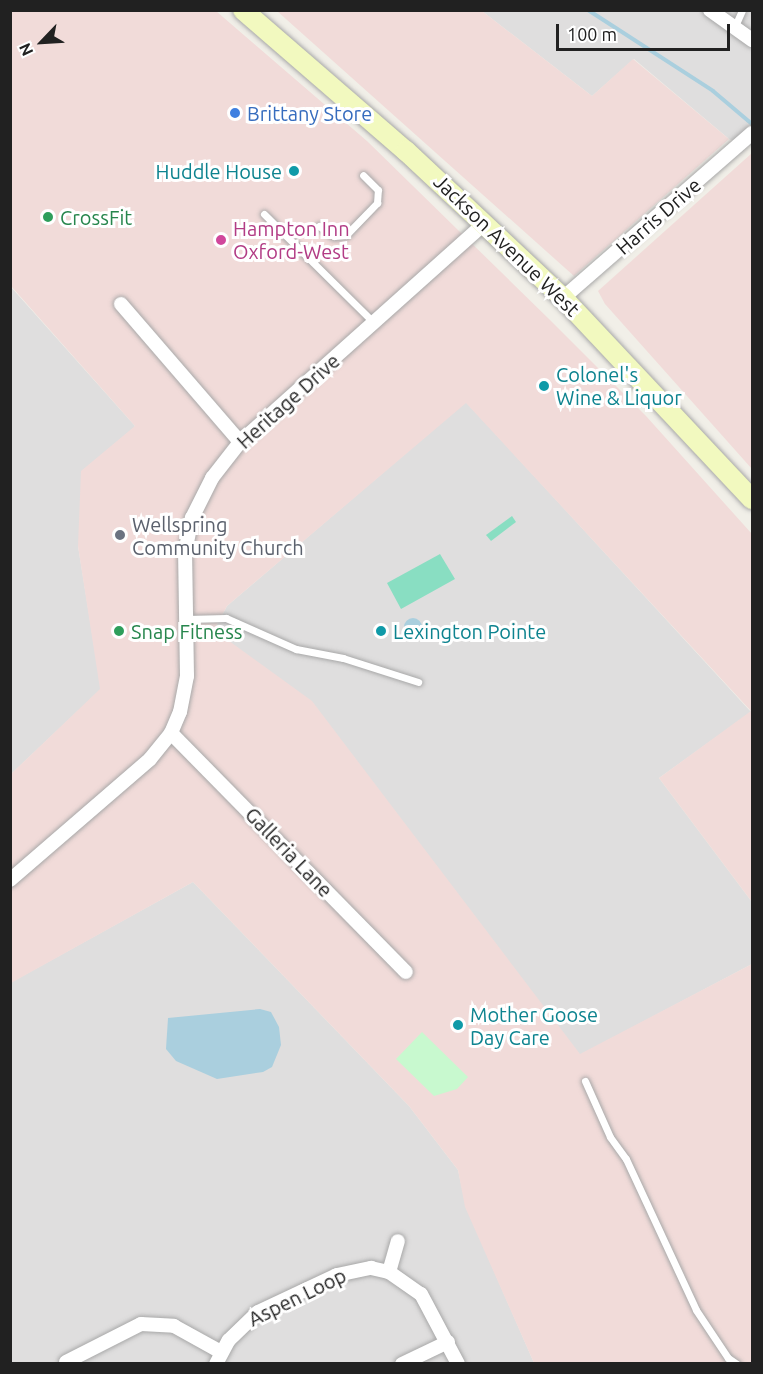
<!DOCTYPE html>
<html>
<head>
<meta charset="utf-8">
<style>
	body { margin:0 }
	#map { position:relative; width:763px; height:1374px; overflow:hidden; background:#f1efe8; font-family:Ubuntu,sans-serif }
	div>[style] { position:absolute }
	.residential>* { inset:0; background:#dfdede }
	.commercial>* { inset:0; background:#f1dbd9 }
	.park>* { inset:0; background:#c8f9cf }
	.pitch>* { inset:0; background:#89dec2 }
	.water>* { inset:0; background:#aacfde }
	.round { border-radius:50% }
	.stream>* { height:4px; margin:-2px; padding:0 2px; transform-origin:2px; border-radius:2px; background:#aacfde }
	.roads { filter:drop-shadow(0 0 2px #a8a8a8) drop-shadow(0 0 2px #a8a8a8) }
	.lane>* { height:7px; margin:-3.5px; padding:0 3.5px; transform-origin:3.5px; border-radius:3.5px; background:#fff }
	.street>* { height:14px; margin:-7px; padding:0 7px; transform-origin:7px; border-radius:7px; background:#fff }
	.secondary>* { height:20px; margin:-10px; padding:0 10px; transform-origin:10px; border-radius:10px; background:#f2f9bf }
	.dots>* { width:16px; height:16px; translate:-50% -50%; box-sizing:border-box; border:3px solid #fff; border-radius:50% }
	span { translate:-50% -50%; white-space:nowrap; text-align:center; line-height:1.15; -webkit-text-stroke:6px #fff; paint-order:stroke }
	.shop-label { font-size:20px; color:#366cbe }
	.left { translate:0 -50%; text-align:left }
	.culture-label { font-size:20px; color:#0d838f }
	.right { translate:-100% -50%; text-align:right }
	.street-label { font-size:20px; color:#212121 }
	.leisure-label { font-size:20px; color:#27864d }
	.hotel-label { font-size:20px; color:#b23c85 }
	.worship-label { font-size:20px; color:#5b616d }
	.frame { position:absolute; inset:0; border:12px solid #212121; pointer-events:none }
	.north { position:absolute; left:12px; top:12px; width:60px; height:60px; -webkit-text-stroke:4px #fff; paint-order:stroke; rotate:245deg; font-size:16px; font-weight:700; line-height:24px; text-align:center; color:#212121 }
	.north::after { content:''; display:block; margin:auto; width:21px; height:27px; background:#212121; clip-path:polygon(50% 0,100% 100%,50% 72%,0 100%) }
	.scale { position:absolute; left:556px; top:24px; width:174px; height:27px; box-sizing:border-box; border:3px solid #212121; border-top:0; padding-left:8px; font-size:18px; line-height:21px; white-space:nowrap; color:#212121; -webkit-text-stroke:4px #fff; paint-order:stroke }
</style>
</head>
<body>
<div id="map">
	<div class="residential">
		<div style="clip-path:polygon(482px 11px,752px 11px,752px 146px,729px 139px,634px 59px,592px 96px)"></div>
		<div style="clip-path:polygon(10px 286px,135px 426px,78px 546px,101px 689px,11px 774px)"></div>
		<div style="clip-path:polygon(466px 402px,751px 712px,659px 778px,752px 902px,752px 964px,580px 1055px,214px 630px,227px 606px)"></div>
		<div style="clip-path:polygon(193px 882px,409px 1106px,458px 1170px,466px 1207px,534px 1363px,11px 1363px,10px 983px)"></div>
	</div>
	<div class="commercial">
		<div style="clip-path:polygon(11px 11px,216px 11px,367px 141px,549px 319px,646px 416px,752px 534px,752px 902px,659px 778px,751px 711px,466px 403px,227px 606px,214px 630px,312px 701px,580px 1054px,752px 964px,752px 1363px,534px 1363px,465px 1207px,458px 1170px,409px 1106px,193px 882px,11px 983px,11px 774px,100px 689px,78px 546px,81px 471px,135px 426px,11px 286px)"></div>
		<div style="clip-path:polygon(277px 11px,482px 11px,592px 96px,633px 59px,729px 139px,574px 276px)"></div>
		<div style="clip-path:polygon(752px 153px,752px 469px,605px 304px,598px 291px)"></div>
	</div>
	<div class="park">
		<div style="clip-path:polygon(422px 1032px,468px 1077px,457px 1089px,434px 1096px,396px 1059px)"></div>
	</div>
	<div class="pitch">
		<div style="clip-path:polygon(512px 516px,516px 522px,491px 541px,486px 535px)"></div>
		<div style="clip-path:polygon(440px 554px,455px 579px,401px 609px,387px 583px)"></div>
	</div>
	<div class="water">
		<div class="round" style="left:404px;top:618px;width:18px;height:18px"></div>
		<div style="clip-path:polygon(260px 1009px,271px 1012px,279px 1027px,281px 1045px,272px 1067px,263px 1072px,217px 1079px,176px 1061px,166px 1049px,168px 1018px)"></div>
	</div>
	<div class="stream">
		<div style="left:588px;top:10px;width:149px;rotate:32.9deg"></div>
		<div style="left:713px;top:91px;width:51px;rotate:40.2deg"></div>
	</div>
	<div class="roads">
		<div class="lane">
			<div style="left:735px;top:26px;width:17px;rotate:-66deg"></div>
			<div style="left:264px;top:214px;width:155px;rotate:44.7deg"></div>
			<div style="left:319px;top:226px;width:18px;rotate:34deg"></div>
			<div style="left:334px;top:236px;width:12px;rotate:-5deg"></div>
			<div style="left:346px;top:235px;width:45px;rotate:-45.9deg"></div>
			<div style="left:377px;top:203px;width:13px;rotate:-86deg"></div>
			<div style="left:378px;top:190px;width:21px;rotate:-135deg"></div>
			<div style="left:186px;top:619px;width:40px;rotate:-1.4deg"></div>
			<div style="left:226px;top:618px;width:77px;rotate:23.9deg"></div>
			<div style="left:296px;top:649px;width:48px;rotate:10.8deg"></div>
			<div style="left:343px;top:658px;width:79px;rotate:17.7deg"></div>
			<div style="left:585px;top:1081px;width:61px;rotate:65.9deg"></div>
			<div style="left:610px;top:1137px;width:27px;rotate:54deg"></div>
			<div style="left:626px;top:1159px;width:166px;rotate:65.1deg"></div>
			<div style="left:696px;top:1310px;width:58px;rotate:56.3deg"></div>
			<div style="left:728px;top:1358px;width:11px;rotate:34deg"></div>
		</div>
		<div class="street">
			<div style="left:710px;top:10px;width:52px;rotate:35.5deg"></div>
			<div style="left:563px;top:298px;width:251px;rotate:-41.1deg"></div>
			<div style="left:121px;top:304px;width:182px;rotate:49.2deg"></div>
			<div style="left:171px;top:733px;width:335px;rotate:45.5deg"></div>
			<div style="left:10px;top:880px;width:185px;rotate:-40.8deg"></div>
			<div style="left:150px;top:759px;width:33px;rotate:-51deg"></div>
			<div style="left:171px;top:733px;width:23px;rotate:-67deg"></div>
			<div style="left:180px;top:712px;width:37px;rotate:-79deg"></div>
			<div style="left:187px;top:676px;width:123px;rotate:-90.9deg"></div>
			<div style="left:185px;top:553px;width:36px;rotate:-79deg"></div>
			<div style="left:192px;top:518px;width:45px;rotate:-63.4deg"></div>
			<div style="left:212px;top:478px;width:46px;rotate:-52.1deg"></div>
			<div style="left:240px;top:442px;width:329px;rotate:-41.8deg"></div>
			<div style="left:389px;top:1272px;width:32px;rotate:-74deg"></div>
			<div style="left:66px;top:1362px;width:84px;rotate:-26.9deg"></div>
			<div style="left:141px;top:1324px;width:33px;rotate:3deg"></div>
			<div style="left:174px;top:1326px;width:54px;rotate:29deg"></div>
			<div style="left:216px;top:1364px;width:27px;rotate:-62deg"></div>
			<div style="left:229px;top:1340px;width:40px;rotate:-44deg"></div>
			<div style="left:258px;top:1312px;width:87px;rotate:-25.1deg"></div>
			<div style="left:337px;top:1275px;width:35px;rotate:-12deg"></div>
			<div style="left:371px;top:1268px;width:18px;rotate:13deg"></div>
			<div style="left:389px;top:1272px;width:39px;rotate:35deg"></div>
			<div style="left:421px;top:1294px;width:79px;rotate:62.1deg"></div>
			<div style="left:402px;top:1364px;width:51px;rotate:-25.6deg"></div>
		</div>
		<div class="secondary">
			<div style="left:243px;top:10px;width:216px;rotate:40.9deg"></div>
			<div style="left:406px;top:151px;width:215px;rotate:43.1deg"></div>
			<div style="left:563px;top:298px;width:276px;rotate:46.8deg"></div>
		</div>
	</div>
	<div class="dots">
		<div style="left:235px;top:113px;background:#3f7fe0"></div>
		<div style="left:294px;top:171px;background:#0f9aa8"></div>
		<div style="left:48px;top:217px;background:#2e9e5b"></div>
		<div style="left:221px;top:240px;background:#d1479c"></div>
		<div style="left:544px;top:386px;background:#0f9aa8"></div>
		<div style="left:120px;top:535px;background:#6b7280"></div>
		<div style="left:119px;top:631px;background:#2e9e5b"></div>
		<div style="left:381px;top:631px;background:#0f9aa8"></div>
		<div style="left:458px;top:1025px;background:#0f9aa8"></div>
	</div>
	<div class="shop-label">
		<span class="left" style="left:247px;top:113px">Brittany Store</span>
	</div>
	<div class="culture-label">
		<span class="right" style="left:282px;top:171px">Huddle House</span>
		<span class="left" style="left:556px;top:386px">Colonel's<br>Wine &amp; Liquor</span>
		<span class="left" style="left:393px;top:631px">Lexington Pointe</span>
		<span class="left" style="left:470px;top:1026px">Mother Goose<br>Day Care</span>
	</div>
	<div class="street-label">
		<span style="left:658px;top:216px;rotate:-41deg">Harris Drive</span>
		<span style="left:507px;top:245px;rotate:44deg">Jackson Avenue West</span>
		<span style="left:288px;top:401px;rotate:-42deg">Heritage Drive</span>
		<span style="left:289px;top:852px;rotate:46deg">Galleria Lane</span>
		<span style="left:297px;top:1297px;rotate:-26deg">Aspen Loop</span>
	</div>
	<div class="leisure-label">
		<span class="left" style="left:60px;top:217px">CrossFit</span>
		<span class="left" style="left:131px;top:631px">Snap Fitness</span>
	</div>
	<div class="hotel-label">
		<span class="left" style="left:233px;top:240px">Hampton Inn<br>Oxford-West</span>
	</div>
	<div class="worship-label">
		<span class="left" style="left:132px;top:536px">Wellspring<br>Community Church</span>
	</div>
	<div class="frame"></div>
	<div class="north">N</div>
	<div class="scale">100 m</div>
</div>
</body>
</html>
